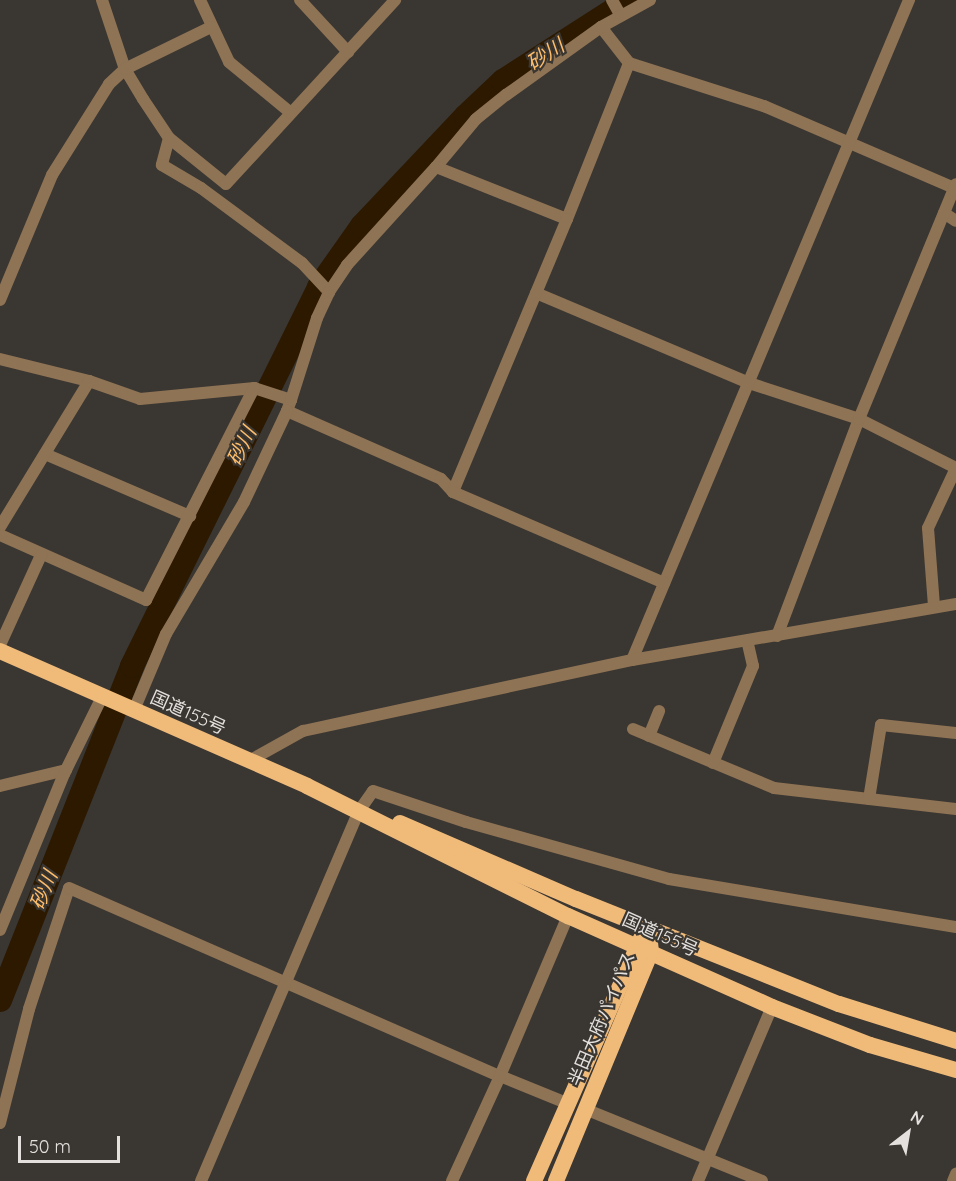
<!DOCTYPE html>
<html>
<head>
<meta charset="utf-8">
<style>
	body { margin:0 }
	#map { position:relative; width:956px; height:1181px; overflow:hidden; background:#3a3632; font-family:Quicksand,"Noto Sans JP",sans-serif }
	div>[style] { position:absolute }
	.river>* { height:24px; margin:-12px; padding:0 12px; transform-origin:12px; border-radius:12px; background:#2c1900 }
	.minor>* { height:12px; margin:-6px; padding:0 6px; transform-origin:6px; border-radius:6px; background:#8e7354 }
	.tertiary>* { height:12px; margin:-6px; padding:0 6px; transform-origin:6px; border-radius:6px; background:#8e7354 }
	.trunk>* { height:16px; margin:-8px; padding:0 8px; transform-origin:8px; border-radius:8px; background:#f0ba79 }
	span { translate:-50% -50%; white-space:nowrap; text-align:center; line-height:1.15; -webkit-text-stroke:4.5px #3a3632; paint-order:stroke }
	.street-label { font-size:18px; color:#e3e0dd }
	.water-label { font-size:20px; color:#febd6b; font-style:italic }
	.north { position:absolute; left:878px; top:1103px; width:60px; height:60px; -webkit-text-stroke:4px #3a3632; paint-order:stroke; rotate:31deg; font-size:16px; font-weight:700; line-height:24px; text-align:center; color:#e3e0dd }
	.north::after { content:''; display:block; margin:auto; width:21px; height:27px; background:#e3e0dd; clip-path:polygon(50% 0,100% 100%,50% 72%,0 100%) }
	.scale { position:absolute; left:18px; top:1136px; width:102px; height:27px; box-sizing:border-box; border:3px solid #e3e0dd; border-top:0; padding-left:8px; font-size:18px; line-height:21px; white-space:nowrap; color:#e3e0dd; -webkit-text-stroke:4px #3a3632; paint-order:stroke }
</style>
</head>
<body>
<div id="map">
	<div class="river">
		<div style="left:0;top:1000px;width:359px;rotate:-68.4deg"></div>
		<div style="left:132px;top:666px;width:423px;rotate:-63.7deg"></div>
		<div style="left:319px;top:287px;width:75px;rotate:-54.8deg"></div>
		<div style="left:362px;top:226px;width:151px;rotate:-46.6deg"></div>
		<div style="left:466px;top:116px;width:51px;rotate:-43.4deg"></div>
		<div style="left:503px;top:81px;width:150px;rotate:-32.7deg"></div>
	</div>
	<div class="minor">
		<div style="left:102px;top:0;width:73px;rotate:71.6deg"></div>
		<div style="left:125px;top:69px;width:35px;rotate:59deg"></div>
		<div style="left:143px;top:99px;width:47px;rotate:56.3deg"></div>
		<div style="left:169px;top:138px;width:73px;rotate:38.9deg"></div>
		<div style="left:226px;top:184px;width:250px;rotate:-47.4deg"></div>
		<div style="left:200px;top:0;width:68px;rotate:64.9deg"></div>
		<div style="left:229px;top:62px;width:80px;rotate:39.4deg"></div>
		<div style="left:300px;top:0;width:71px;rotate:47.3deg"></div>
		<div style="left:612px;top:0;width:18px;rotate:61deg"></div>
		<div style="left:601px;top:27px;width:46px;rotate:52.1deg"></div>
		<div style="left:629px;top:63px;width:142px;rotate:17.7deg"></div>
		<div style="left:764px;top:106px;width:207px;rotate:23.3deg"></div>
		<div style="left:169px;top:138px;width:28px;rotate:105deg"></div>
		<div style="left:162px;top:165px;width:45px;rotate:30.5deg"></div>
		<div style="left:201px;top:188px;width:126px;rotate:36.6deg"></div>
		<div style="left:302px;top:263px;width:40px;rotate:47deg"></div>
		<div style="left:436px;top:167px;width:62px;rotate:-50.2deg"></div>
		<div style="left:476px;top:119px;width:38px;rotate:-39deg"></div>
		<div style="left:506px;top:95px;width:117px;rotate:-35.6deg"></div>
		<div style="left:601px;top:27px;width:56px;rotate:-28.9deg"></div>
		<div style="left:944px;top:213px;width:14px;rotate:34deg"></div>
		<div style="left:567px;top:219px;width:168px;rotate:-68.3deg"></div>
		<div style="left:536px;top:293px;width:231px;rotate:22.9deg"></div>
		<div style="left:749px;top:383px;width:116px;rotate:18.1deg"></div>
		<div style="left:859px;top:419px;width:109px;rotate:26.8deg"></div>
		<div style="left:0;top:300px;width:135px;rotate:-67.4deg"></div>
		<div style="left:52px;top:175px;width:107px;rotate:-57.9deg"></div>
		<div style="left:109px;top:84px;width:22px;rotate:-43deg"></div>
		<div style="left:125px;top:69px;width:96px;rotate:-26deg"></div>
		<div style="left:0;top:359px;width:92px;rotate:13.9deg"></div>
		<div style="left:89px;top:381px;width:54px;rotate:19.4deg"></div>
		<div style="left:140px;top:399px;width:115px;rotate:-5.5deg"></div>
		<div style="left:254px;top:388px;width:39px;rotate:18deg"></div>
		<div style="left:291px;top:400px;width:12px;rotate:110deg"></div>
		<div style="left:287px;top:411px;width:168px;rotate:23.8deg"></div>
		<div style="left:441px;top:479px;width:18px;rotate:47deg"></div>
		<div style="left:45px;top:454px;width:158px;rotate:23.2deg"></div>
		<div style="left:0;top:527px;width:171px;rotate:-58.6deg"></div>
		<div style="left:0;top:535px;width:160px;rotate:24deg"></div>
		<div style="left:146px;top:600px;width:238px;rotate:-63deg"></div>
		<div style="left:934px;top:606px;width:78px;rotate:-94.4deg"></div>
		<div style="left:928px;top:528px;width:66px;rotate:-65deg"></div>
		<div style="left:777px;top:636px;width:232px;rotate:-69.3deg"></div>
		<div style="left:859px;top:419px;width:254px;rotate:-67.6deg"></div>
		<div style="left:0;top:645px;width:99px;rotate:-65.5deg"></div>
		<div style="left:632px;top:660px;width:716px;rotate:-67.23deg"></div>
		<div style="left:633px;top:729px;width:153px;rotate:22.7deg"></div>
		<div style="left:774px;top:788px;width:183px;rotate:6.6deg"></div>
		<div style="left:649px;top:736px;width:27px;rotate:-68deg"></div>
		<div style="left:713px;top:763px;width:105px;rotate:-67.6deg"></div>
		<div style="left:753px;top:666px;width:26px;rotate:-103deg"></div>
		<div style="left:0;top:786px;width:68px;rotate:-13.6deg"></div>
		<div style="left:869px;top:799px;width:75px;rotate:-80.8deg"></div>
		<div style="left:881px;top:725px;width:75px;rotate:6.1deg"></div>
		<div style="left:0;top:930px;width:169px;rotate:-67.7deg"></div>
		<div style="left:64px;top:774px;width:88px;rotate:-63.7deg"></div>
		<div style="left:585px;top:1109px;width:191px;rotate:22.1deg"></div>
		<div style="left:0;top:1123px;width:118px;rotate:-75.7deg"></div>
		<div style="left:29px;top:1009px;width:127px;rotate:-71.7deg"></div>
		<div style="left:69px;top:888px;width:470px;rotate:23.6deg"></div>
		<div style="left:500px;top:1076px;width:174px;rotate:-67deg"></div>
		<div style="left:201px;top:1181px;width:402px;rotate:-66.9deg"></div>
		<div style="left:359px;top:811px;width:24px;rotate:-55deg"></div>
		<div style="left:373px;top:791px;width:98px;rotate:18.4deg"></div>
		<div style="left:466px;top:822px;width:211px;rotate:15.7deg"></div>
		<div style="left:669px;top:879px;width:291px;rotate:9.5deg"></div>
		<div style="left:452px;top:1181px;width:115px;rotate:-65.4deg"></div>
		<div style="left:500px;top:1076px;width:74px;rotate:22.1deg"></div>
		<div style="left:698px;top:1181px;width:189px;rotate:-67deg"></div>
		<div style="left:953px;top:1181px;width:8px;rotate:-67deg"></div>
	</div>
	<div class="tertiary">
		<div style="left:291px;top:400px;width:86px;rotate:-72.4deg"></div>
		<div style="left:317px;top:318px;width:29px;rotate:-65deg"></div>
		<div style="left:329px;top:292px;width:32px;rotate:-56deg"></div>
		<div style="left:347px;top:265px;width:132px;rotate:-47.8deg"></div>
		<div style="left:436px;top:167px;width:141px;rotate:21.7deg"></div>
		<div style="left:567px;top:219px;width:296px;rotate:112.7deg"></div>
		<div style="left:453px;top:492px;width:230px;rotate:23.3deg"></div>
		<div style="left:134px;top:710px;width:82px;rotate:-67.2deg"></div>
		<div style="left:166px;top:634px;width:153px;rotate:-59.4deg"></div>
		<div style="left:244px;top:502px;width:101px;rotate:-64.7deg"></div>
		<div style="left:249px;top:761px;width:62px;rotate:-29.1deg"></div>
		<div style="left:303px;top:731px;width:337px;rotate:-12.2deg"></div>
		<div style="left:632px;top:660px;width:329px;rotate:-9.8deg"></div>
	</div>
	<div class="trunk">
		<div style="left:0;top:651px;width:335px;rotate:23.7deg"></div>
		<div style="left:307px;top:786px;width:292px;rotate:26.5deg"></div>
		<div style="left:568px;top:916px;width:223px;rotate:24deg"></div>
		<div style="left:772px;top:1007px;width:105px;rotate:21.2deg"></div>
		<div style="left:870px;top:1045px;width:90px;rotate:16.2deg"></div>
		<div style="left:400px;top:823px;width:192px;rotate:23.4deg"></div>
		<div style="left:576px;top:899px;width:283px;rotate:21.8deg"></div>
		<div style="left:839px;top:1004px;width:123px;rotate:17.5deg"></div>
		<div style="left:534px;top:1181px;width:266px;rotate:-66.2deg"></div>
		<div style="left:556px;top:1181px;width:248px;rotate:-67.5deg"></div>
		<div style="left:651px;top:952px;width:10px;rotate:-96deg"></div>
	</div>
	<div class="street-label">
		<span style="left:188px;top:713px;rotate:24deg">国道155号</span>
		<span style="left:660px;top:935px;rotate:24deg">国道155号</span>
		<span style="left:602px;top:1019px;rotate:-67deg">半田大府パイパス</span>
	</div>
	<div class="water-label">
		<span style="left:545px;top:54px;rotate:-33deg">砂川</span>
		<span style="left:241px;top:446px;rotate:-64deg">砂川</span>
		<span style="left:43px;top:890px;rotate:-68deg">砂川</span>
	</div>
	<div class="north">N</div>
	<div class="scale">50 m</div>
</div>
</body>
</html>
